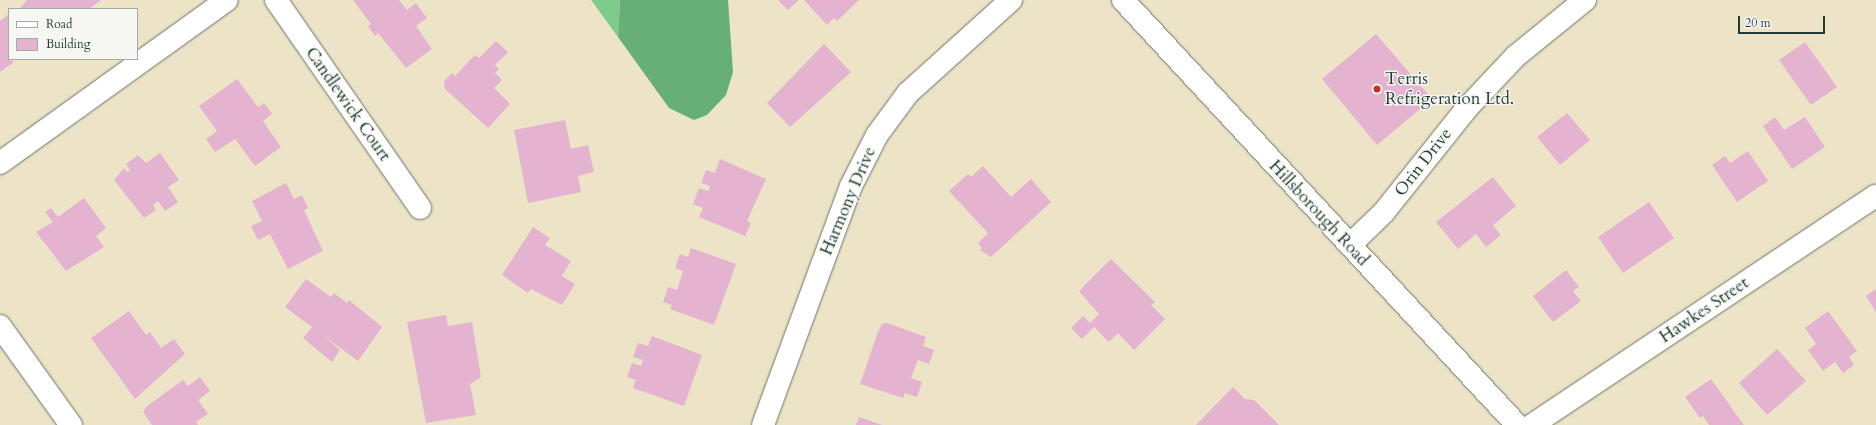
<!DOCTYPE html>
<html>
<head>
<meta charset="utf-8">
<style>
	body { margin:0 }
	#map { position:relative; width:1876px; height:425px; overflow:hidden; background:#ede4c8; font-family:Cardo,serif }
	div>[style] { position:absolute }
	.green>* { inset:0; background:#7ecc8c }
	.forest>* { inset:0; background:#66b078 }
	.building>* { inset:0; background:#e4b3d0 }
	.roads { filter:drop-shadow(0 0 1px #677768) drop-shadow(0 0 1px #677768) }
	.minor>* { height:22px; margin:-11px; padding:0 11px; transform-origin:11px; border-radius:11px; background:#fff }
	.major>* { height:22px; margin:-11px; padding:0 11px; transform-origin:11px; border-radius:11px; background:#fff }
	.dots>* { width:11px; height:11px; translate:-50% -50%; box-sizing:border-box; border:2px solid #f6f6f2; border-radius:50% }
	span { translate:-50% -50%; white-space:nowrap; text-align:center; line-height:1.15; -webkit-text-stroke:3px #f6f6f2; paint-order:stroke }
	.poi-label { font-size:17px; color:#1f3d34 }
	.left { translate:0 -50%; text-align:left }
	.street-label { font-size:17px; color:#1f3d34 }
	.legend { position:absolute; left:8px; top:8px; width:130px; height:52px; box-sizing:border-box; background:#f6f6f2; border:1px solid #a0aca6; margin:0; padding:5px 7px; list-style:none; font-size:12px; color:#1f3d34 }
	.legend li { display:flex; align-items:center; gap:8px; height:20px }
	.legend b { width:20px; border:1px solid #a0aca6 }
	.scale { position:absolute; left:1738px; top:16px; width:87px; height:18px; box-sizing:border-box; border:2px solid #1f3d34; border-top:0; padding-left:5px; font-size:12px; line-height:14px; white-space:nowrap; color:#1f3d34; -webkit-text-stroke:3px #f6f6f2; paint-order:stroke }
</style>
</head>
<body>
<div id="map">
	<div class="green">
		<div style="clip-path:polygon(591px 0,620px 0,618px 37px)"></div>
	</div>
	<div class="forest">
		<div style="clip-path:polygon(620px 0,728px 0,733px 72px,726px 95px,707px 115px,694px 120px,669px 108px,618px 37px)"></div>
	</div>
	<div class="building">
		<div style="clip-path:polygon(27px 0,101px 0,89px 9px,19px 9px)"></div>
		<div style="clip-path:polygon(353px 0,399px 0,407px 10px,416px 3px,427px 18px,416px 26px,432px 49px,406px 68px,378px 33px,375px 36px,368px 26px,371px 24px)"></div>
		<div style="clip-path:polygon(778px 0,799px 0,788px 10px)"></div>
		<div style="clip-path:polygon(804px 0,859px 0,837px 21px,834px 18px,827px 25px)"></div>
		<div style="clip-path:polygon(8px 15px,9px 59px,14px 62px,0 72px,0 21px)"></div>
		<div style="clip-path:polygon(1376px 34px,1432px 99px,1377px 145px,1322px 79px)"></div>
		<div style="clip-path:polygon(496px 41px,508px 52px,495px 65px,499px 69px,495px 73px,502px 80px,494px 88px,510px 104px,488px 128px,445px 89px,444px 81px,452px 73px,455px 76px,475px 55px,479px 58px)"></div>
		<div style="clip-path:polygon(1805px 42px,1837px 87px,1811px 105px,1779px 60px)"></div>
		<div style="clip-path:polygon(824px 44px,851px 72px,790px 127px,767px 103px)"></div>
		<div style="clip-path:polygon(237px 79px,258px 107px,264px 103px,272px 114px,263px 121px,281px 147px,255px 166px,235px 139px,215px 152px,206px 139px,217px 131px,199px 106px)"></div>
		<div style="clip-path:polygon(1567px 113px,1590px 140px,1560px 165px,1537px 137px)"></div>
		<div style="clip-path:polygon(1775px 117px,1784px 130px,1805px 117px,1825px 147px,1792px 169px,1763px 126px)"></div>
		<div style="clip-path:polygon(565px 120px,571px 149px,588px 145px,594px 172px,578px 176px,581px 192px,528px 203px,514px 130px)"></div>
		<div style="clip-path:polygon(1748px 151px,1768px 181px,1737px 202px,1712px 165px,1725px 156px,1730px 163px)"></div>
		<div style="clip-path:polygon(160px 153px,179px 180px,168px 187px,178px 202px,165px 211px,158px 201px,153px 205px,156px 210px,144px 218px,114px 180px,124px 168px,127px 172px,130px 170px,126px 164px,138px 155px,146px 163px)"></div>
		<div style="clip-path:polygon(720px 159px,766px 179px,747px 221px,751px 223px,745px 236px,699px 217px,703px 208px,693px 204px,699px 188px,708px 191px,710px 186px,701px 183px,706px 170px,715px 173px)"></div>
		<div style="clip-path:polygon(983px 166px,1011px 197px,1031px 179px,1051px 202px,991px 257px,980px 250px,982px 248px,978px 243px,988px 233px,949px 191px,968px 174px,971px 177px)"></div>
		<div style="clip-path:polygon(1493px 177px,1516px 206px,1493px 225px,1501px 235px,1486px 247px,1476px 234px,1458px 249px,1436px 222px)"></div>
		<div style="clip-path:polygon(286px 183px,294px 199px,302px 195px,308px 208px,304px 210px,323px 251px,288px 269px,270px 234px,258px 240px,251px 226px,262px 221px,252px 201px)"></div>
		<div style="clip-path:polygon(84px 198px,106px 228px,96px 236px,104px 247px,66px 271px,36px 232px,53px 222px,45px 212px,51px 208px,58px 217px)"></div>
		<div style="clip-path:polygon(1649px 202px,1674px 238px,1623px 273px,1598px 237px)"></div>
		<div style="clip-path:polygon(533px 227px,550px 238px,545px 245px,571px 261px,562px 276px,575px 284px,562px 305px,531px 289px,528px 293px,502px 275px)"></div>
		<div style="clip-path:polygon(691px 248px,736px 264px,714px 325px,670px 309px,672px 305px,663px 302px,668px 287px,677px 290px,683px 271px,675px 268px,680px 254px,688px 257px)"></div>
		<div style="clip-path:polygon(1111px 259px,1155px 302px,1151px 305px,1165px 319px,1134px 350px,1118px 333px,1109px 342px,1094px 327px,1082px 339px,1071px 328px,1083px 316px,1090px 323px,1099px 314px,1079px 291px)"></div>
		<div style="clip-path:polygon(1566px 270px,1579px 287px,1573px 291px,1581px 301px,1553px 322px,1533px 296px)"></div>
		<div style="clip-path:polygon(306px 279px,331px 297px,334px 293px,347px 303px,349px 300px,382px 327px,358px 361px,324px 336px,340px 350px,332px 362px,303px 338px,312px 327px,285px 307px)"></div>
		<div style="clip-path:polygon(1876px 289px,1876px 312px,1866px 296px)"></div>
		<div style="clip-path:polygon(129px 311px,146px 335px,150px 332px,161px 348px,174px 339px,185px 354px,135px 399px,91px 338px)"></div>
		<div style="clip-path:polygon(1828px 311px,1857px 351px,1849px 357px,1854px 365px,1843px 373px,1835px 362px,1823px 371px,1808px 350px,1816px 344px,1805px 328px)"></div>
		<div style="clip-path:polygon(446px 315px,448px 326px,472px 322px,481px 377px,470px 384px,476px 415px,426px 423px,407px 322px)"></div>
		<div style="clip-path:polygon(887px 323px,926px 337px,923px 346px,934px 350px,929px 364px,918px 360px,911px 378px,922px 382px,917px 397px,905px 393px,903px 398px,860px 384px,878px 332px,882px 324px)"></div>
		<div style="clip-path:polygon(652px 336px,702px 355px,684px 406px,633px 388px,636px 380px,627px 377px,632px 363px,641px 366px,643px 360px,633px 357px,638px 343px,648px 346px)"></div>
		<div style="clip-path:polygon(1777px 349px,1806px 381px,1767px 415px,1739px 383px)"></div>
		<div style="clip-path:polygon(200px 377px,210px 391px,198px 400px,208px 414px,196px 422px,198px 425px,152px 425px,143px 412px,146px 407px,183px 380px,188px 386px)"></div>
		<div style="clip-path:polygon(1711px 379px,1744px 425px,1709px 425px,1703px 416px,1700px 418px,1685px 397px)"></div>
		<div style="clip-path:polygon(1233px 387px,1245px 399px,1254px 400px,1279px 425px,1196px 425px)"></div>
		<div style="clip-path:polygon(859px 417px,882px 425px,856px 425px)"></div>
	</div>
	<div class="roads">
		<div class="minor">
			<div style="left:276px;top:0;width:253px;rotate:55.3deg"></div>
			<div style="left:0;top:163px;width:279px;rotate:-35.7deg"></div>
			<div style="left:1350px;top:245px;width:47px;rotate:-44.1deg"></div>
			<div style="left:1384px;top:212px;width:133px;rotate:-51.4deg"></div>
			<div style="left:1467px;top:108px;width:71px;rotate:-46.7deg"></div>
			<div style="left:1516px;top:56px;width:89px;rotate:-39.1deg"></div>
			<div style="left:0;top:326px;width:122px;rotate:54.4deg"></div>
			<div style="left:763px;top:425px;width:255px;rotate:-69.8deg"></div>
			<div style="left:851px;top:186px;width:57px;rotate:-63deg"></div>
			<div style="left:877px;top:135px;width:52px;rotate:-53.6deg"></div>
			<div style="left:908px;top:93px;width:139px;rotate:-42.1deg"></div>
			<div style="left:1532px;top:425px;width:413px;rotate:-33.7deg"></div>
		</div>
		<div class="major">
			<div style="left:1123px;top:0;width:580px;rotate:47.17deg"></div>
		</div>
	</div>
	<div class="dots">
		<div style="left:1377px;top:89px;background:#c8321e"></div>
	</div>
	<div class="poi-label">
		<span class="left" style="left:1385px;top:89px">Terris<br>Refrigeration Ltd.</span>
	</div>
	<div class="street-label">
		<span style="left:348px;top:104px;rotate:55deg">Candlewick Court</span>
		<span style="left:1423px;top:162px;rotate:-52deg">Orin Drive</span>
		<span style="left:848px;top:201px;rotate:-67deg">Harmony Drive</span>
		<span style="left:1319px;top:213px;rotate:47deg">Hillsborough Road</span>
		<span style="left:1704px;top:310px;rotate:-34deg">Hawkes Street</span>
	</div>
	<ul class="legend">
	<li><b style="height:5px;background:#fff"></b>Road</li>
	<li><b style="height:11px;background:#e4b3d0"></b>Building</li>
	</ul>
	<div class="scale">20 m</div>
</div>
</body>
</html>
